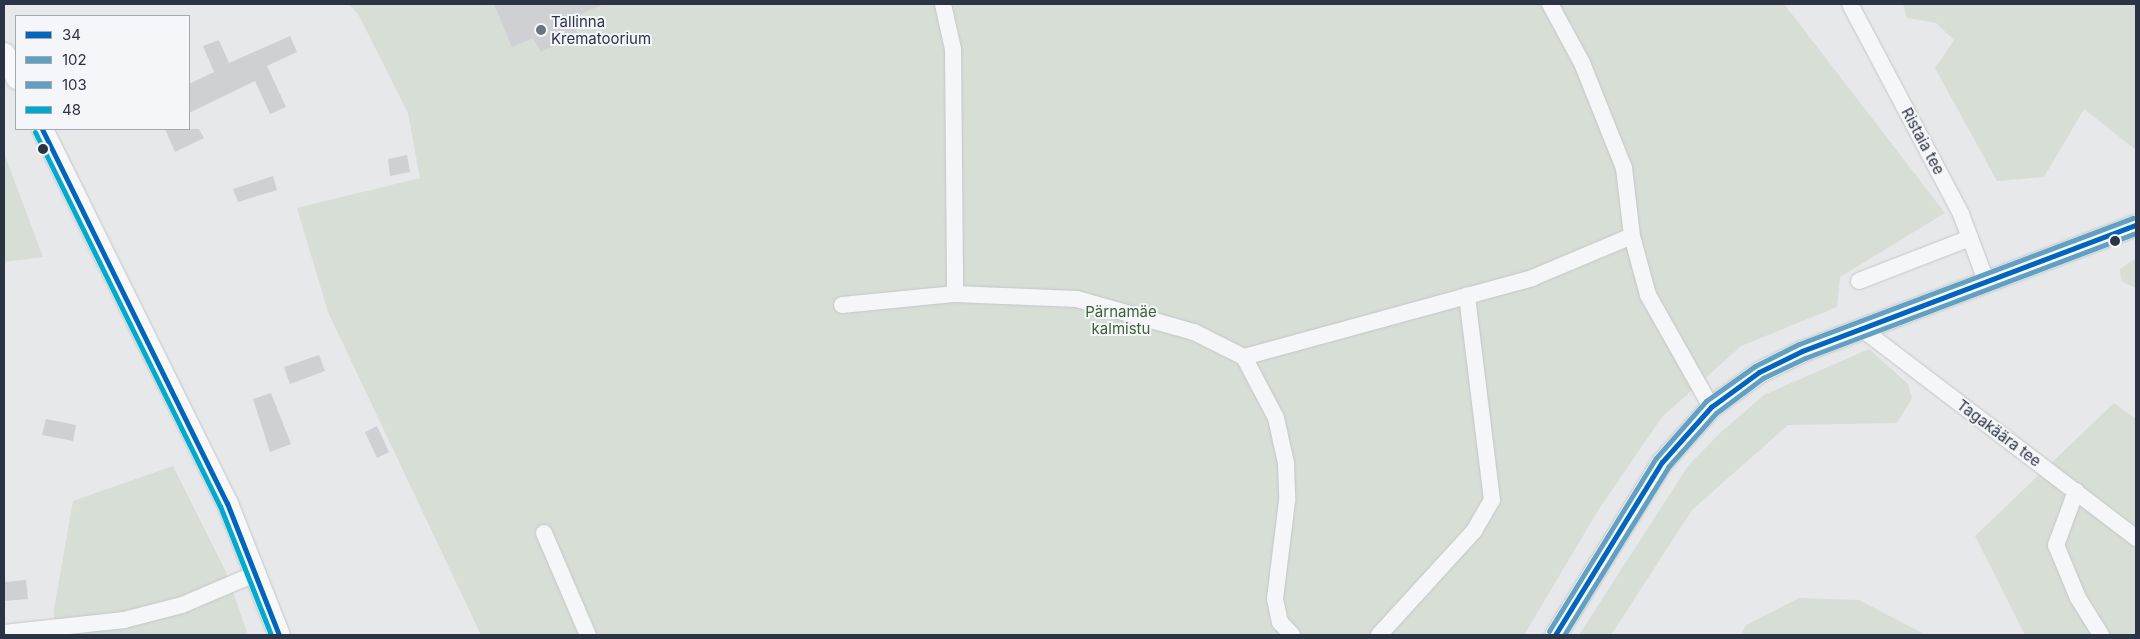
<!DOCTYPE html>
<html>
<head>
<meta charset="utf-8">
<style>
	body { margin:0 }
	#map { position:relative; width:2140px; height:639px; overflow:hidden; background:#e6e8ea; font-family:Inter,sans-serif }
	div>[style] { position:absolute }
	.green>* { inset:0; background:#d6ded6 }
	.building>* { inset:0; background:#ced0d3 }
	.roads { filter:drop-shadow(0 0 1px #c4c6c8) drop-shadow(0 0 1px #c4c6c8) }
	.minor>* { height:16px; margin:-8px; padding:0 8px; transform-origin:8px; border-radius:8px; background:#f5f6f7 }
	.major>* { height:21px; margin:-10.5px; padding:0 10.5px; transform-origin:10.5px; border-radius:10.5px; background:#f8f8f8 }
	.bus-1>* { height:5px; margin:-2.5px; padding:0 2.5px; transform-origin:2.5px; border-radius:2.5px; background:#0065bd }
	.bus-2>* { height:5px; margin:-2.5px; padding:0 2.5px; transform-origin:2.5px; border-radius:2.5px; background:#60a0c3 }
	.bus-3>* { height:5px; margin:-2.5px; padding:0 2.5px; transform-origin:2.5px; border-radius:2.5px; background:#60a0c3 }
	.bus-4>* { height:5px; margin:-2.5px; padding:0 2.5px; transform-origin:2.5px; border-radius:2.5px; background:#00a9ce }
	.dots>* { width:14px; height:14px; translate:-50% -50%; box-sizing:border-box; border:2px solid #f4f6f9; border-radius:50% }
	span { translate:-50% -50%; white-space:nowrap; text-align:center; line-height:1.15; -webkit-text-stroke:4px #f4f6f9; paint-order:stroke }
	.poi-label { font-size:15px; color:#2b3445 }
	.left { translate:0 -50%; text-align:left }
	.street-label { font-size:15px; color:#2b3445 }
	.park-label { font-size:15px; color:#3f6138 }
	.frame { position:absolute; inset:0; border:5px solid #2b3445; pointer-events:none }
	.legend { position:absolute; left:15px; top:15px; width:175px; height:115px; box-sizing:border-box; background:#f4f6f9; border:1px solid #a4a8b1; margin:0; padding:6px 9px; list-style:none; font-size:15px; color:#2b3445 }
	.legend li { display:flex; align-items:center; gap:10px; height:25px }
	.legend b { width:25px; border:1px solid #a4a8b1 }
</style>
</head>
<body>
<div id="map">
	<div class="green">
		<div style="clip-path:polygon(349px 4px,1784px 4px,1945px 213px,1840px 277px,1837px 307px,1741px 346px,1662px 417px,1599px 509px,1524px 635px,481px 635px,328px 312px,297px 208px,420px 178px,408px 113px,358px 14px)"></div>
		<div style="clip-path:polygon(1903px 4px,2136px 4px,2136px 150px,2084px 109px,2044px 177px,1997px 181px,1935px 68px,1954px 40px,1936px 23px,1907px 18px)"></div>
		<div style="clip-path:polygon(4px 153px,43px 257px,4px 262px)"></div>
		<div style="clip-path:polygon(2136px 258px,2136px 288px,2121px 281px,2120px 269px)"></div>
		<div style="clip-path:polygon(1869px 349px,1908px 384px,1912px 398px,1897px 423px,1788px 425px,1692px 510px,1611px 635px,1579px 635px,1688px 466px,1720px 433px,1764px 395px)"></div>
		<div style="clip-path:polygon(2114px 403px,2136px 419px,2136px 635px,2025px 635px,1975px 536px)"></div>
		<div style="clip-path:polygon(173px 466px,226px 572px,248px 635px,54px 635px,54px 609px,73px 501px)"></div>
		<div style="clip-path:polygon(1799px 598px,1859px 600px,1926px 635px,1741px 635px,1746px 625px)"></div>
	</div>
	<div class="building">
		<div style="clip-path:polygon(494px 4px,603px 4px,571px 19px,578px 34px,541px 52px,533px 38px,512px 47px)"></div>
		<div style="clip-path:polygon(290px 36px,297px 52px,267px 66px,286px 107px,270px 114px,255px 81px,189px 113px,189px 84px,214px 72px,203px 46px,219px 40px,229px 63px)"></div>
		<div style="clip-path:polygon(165px 129px,199px 129px,204px 138px,175px 152px)"></div>
		<div style="clip-path:polygon(407px 155px,410px 172px,390px 176px,388px 159px)"></div>
		<div style="clip-path:polygon(273px 176px,277px 190px,238px 202px,233px 189px)"></div>
		<div style="clip-path:polygon(319px 355px,325px 371px,290px 384px,284px 367px)"></div>
		<div style="clip-path:polygon(271px 393px,291px 444px,270px 452px,253px 399px)"></div>
		<div style="clip-path:polygon(46px 419px,76px 425px,73px 441px,42px 435px)"></div>
		<div style="clip-path:polygon(377px 426px,389px 452px,377px 458px,365px 432px)"></div>
		<div style="clip-path:polygon(26px 580px,28px 599px,4px 601px,4px 582px)"></div>
	</div>
	<div class="roads">
		<div class="minor">
			<div style="left:943px;top:4px;width:46px;rotate:77.5deg"></div>
			<div style="left:953px;top:49px;width:245px;rotate:89.5deg"></div>
			<div style="left:1550px;top:4px;width:67px;rotate:61.5deg"></div>
			<div style="left:1582px;top:63px;width:113px;rotate:68.2deg"></div>
			<div style="left:1624px;top:168px;width:68px;rotate:83.3deg"></div>
			<div style="left:1850px;top:4px;width:238px;rotate:62.1deg"></div>
			<div style="left:1961px;top:214px;width:74px;rotate:69.4deg"></div>
			<div style="left:1859px;top:281px;width:119px;rotate:-21.2deg"></div>
			<div style="left:842px;top:305px;width:114px;rotate:-5.6deg"></div>
			<div style="left:955px;top:294px;width:122px;rotate:2.3deg"></div>
			<div style="left:1077px;top:299px;width:122px;rotate:15.8deg"></div>
			<div style="left:1194px;top:332px;width:56px;rotate:26.6deg"></div>
			<div style="left:1244px;top:357px;width:69px;rotate:62.3deg"></div>
			<div style="left:1276px;top:418px;width:46px;rotate:77.5deg"></div>
			<div style="left:1286px;top:463px;width:38px;rotate:88deg"></div>
			<div style="left:1287px;top:501px;width:99px;rotate:97deg"></div>
			<div style="left:1275px;top:599px;width:24px;rotate:78deg"></div>
			<div style="left:1280px;top:622px;width:18px;rotate:47deg"></div>
			<div style="left:1862px;top:329px;width:345px;rotate:37.3deg"></div>
			<div style="left:1244px;top:357px;width:299px;rotate:-15.3deg"></div>
			<div style="left:1532px;top:278px;width:108px;rotate:-22.8deg"></div>
			<div style="left:1632px;top:236px;width:61px;rotate:74.8deg"></div>
			<div style="left:1648px;top:295px;width:129px;rotate:60.6deg"></div>
			<div style="left:2076px;top:491px;width:58px;rotate:110.3deg"></div>
			<div style="left:2056px;top:545px;width:57px;rotate:67.5deg"></div>
			<div style="left:2078px;top:598px;width:44px;rotate:58.1deg"></div>
			<div style="left:544px;top:533px;width:111px;rotate:66.7deg"></div>
			<div style="left:4px;top:633px;width:121px;rotate:-6.2deg"></div>
			<div style="left:124px;top:620px;width:60px;rotate:-14.5deg"></div>
			<div style="left:182px;top:605px;width:82px;rotate:-23.1deg"></div>
			<div style="left:1379px;top:635px;width:141px;rotate:-47.6deg"></div>
			<div style="left:1474px;top:531px;width:36px;rotate:-60deg"></div>
			<div style="left:1492px;top:500px;width:206px;rotate:-97deg"></div>
		</div>
		<div class="major">
			<div style="left:4px;top:53px;width:28px;rotate:64deg"></div>
			<div style="left:42px;top:129px;width:417px;rotate:63.7deg"></div>
			<div style="left:227px;top:503px;width:142px;rotate:68.5deg"></div>
			<div style="left:1555px;top:635px;width:203px;rotate:-58.3deg"></div>
			<div style="left:1662px;top:462px;width:74px;rotate:-48.3deg"></div>
			<div style="left:1711px;top:407px;width:59px;rotate:-36.1deg"></div>
			<div style="left:1759px;top:372px;width:48px;rotate:-26deg"></div>
			<div style="left:1802px;top:351px;width:357px;rotate:-20.7deg"></div>
		</div>
	</div>
	<div class="bus-1">
		<div style="left:42px;top:129px;width:417px;rotate:63.7deg"></div>
		<div style="left:227px;top:503px;width:142px;rotate:68.5deg"></div>
		<div style="left:1555px;top:635px;width:203px;rotate:-58.3deg"></div>
		<div style="left:1662px;top:462px;width:74px;rotate:-48.3deg"></div>
		<div style="left:1711px;top:407px;width:59px;rotate:-36.1deg"></div>
		<div style="left:1759px;top:372px;width:48px;rotate:-26deg"></div>
		<div style="left:1802px;top:351px;width:357px;rotate:-20.7deg"></div>
	</div>
	<div class="bus-2">
		<div style="left:1564px;top:635px;width:198px;rotate:-58.2deg"></div>
		<div style="left:1668px;top:467px;width:72px;rotate:-48.4deg"></div>
		<div style="left:1716px;top:413px;width:59px;rotate:-36.7deg"></div>
		<div style="left:1763px;top:378px;width:47px;rotate:-25.5deg"></div>
		<div style="left:1805px;top:358px;width:354px;rotate:-20.7deg"></div>
	</div>
	<div class="bus-3">
		<div style="left:1549px;top:631px;width:203px;rotate:-58.3deg"></div>
		<div style="left:1656px;top:458px;width:76px;rotate:-48.7deg"></div>
		<div style="left:1706px;top:401px;width:60px;rotate:-35.5deg"></div>
		<div style="left:1755px;top:366px;width:49px;rotate:-26.6deg"></div>
		<div style="left:1799px;top:344px;width:357px;rotate:-20.7deg"></div>
	</div>
	<div class="bus-4">
		<div style="left:35px;top:132px;width:417px;rotate:63.7deg"></div>
		<div style="left:220px;top:506px;width:139px;rotate:68.4deg"></div>
	</div>
	<div class="dots">
		<div style="left:541px;top:30px;background:#6c737f"></div>
		<div style="left:43px;top:149px;background:#2b3445"></div>
		<div style="left:2115px;top:241px;background:#2b3445"></div>
	</div>
	<div class="poi-label">
		<span class="left" style="left:551px;top:30px">Tallinna<br>Krematoorium</span>
	</div>
	<div class="street-label">
		<span style="left:1923px;top:141px;rotate:62deg">Ristaia tee</span>
		<span style="left:1999px;top:433px;rotate:37deg">Tagakäära tee</span>
	</div>
	<div class="park-label">
		<span style="left:1121px;top:320px">Pärnamäe<br>kalmistu</span>
	</div>
	<div class="frame"></div>
	<ul class="legend">
	<li><b style="height:6px;background:#0065bd"></b>34</li>
	<li><b style="height:6px;background:#60a0c3"></b>102</li>
	<li><b style="height:6px;background:#60a0c3"></b>103</li>
	<li><b style="height:6px;background:#00a9ce"></b>48</li>
	</ul>
</div>
</body>
</html>
